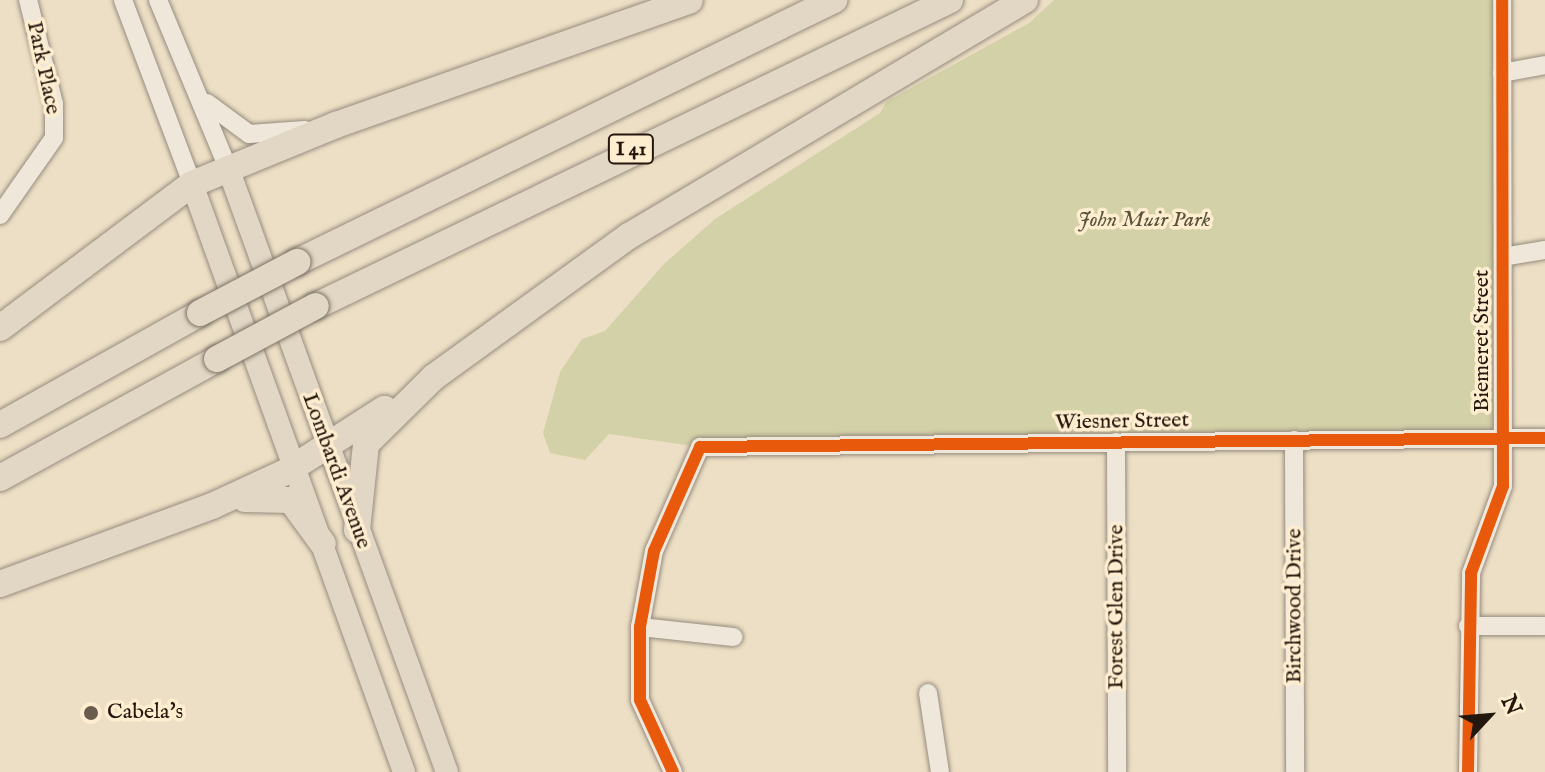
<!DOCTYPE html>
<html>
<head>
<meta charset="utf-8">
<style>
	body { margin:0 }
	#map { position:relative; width:1545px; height:772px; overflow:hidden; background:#eddfc5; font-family:"IM FELL English",serif }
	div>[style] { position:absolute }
	.green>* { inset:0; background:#d3d1a7 }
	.roads { filter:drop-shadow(0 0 2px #968c7e) drop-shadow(0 0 2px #968c7e) }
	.minor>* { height:18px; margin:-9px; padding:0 9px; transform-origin:9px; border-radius:9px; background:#efe8da }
	.major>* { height:22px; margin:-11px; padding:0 11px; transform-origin:11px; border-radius:11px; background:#e2d7c5 }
	.highway>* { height:26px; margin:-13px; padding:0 13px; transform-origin:13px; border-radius:13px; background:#e2d7c5 }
	.bridges { filter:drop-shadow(0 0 2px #7b7264) drop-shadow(0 0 2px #7b7264) }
	.highway-bridge>* { height:26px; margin:-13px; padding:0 13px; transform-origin:13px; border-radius:13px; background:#e2d7c5 }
	.cycleway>* { height:12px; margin:-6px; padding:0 6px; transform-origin:6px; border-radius:6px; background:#e8590c }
	.dots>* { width:22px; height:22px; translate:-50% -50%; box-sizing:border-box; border:4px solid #feedcf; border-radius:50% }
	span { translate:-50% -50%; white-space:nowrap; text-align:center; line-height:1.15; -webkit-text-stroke:7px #feedcf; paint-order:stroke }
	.shield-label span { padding:2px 6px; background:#feedcf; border:2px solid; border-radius:6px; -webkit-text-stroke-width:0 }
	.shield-label { font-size:20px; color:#24170e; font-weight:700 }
	.street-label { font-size:22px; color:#24170e }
	.park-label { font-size:22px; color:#5a543b; font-style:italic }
	.poi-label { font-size:22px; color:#24170e }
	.left { translate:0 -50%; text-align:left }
	.north { position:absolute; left:1449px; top:676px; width:80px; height:80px; -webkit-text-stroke:6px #feedcf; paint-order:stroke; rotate:64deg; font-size:22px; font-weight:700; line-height:32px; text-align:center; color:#24170e }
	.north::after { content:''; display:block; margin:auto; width:28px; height:36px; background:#24170e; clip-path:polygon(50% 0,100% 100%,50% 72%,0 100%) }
</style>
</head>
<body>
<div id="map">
	<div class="green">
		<div style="clip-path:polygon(1054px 0,1504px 0,1503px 438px,700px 447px,609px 434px,585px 460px,550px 453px,543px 433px,560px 372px,582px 339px,605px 331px,664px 264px,715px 219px,880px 113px,886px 102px,1029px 23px)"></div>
	</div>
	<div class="roads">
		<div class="minor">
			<div style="left:123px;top:0;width:197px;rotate:69.4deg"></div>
			<div style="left:158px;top:0;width:182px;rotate:67.4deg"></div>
			<div style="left:1502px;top:73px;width:44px;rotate:-10.5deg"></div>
			<div style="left:207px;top:103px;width:52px;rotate:36.4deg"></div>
			<div style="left:249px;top:134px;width:56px;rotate:-4.1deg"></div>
			<div style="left:0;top:215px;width:94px;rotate:-55deg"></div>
			<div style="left:54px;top:138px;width:34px;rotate:-90deg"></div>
			<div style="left:54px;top:104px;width:107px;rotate:-104deg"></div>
			<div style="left:1503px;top:257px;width:43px;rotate:-9.5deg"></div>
			<div style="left:1294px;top:440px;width:332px;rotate:89.8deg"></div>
			<div style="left:1116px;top:442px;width:330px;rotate:89.8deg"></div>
			<div style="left:1468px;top:626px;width:77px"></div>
			<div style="left:640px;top:627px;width:94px;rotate:6.1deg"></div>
			<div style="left:928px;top:693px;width:80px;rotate:81.4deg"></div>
			<div style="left:673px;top:772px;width:79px;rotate:-114.6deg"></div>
			<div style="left:640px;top:700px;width:73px;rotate:-90deg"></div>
			<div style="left:640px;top:627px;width:77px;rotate:-79.6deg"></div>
			<div style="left:654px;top:551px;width:114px;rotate:-66.1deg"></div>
			<div style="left:700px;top:447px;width:845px;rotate:-0.61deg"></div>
			<div style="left:1468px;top:772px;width:199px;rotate:-89.1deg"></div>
			<div style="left:1471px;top:573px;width:93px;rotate:-69.8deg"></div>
			<div style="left:1503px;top:486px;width:486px;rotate:-90.1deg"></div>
		</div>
		<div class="major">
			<div style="left:228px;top:168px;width:642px;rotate:70.07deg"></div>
			<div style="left:192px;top:184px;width:625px;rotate:70.17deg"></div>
		</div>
		<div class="highway">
			<div style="left:297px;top:262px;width:598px;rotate:-26.01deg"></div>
			<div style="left:316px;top:306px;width:704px;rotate:-25.76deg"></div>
			<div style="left:0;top:328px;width:240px;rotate:-36.9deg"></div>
			<div style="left:192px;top:184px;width:156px;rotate:-22.3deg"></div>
			<div style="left:336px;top:125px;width:375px;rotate:-19.4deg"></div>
			<div style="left:0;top:425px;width:229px;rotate:-29.2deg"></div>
			<div style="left:0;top:478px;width:247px;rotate:-28.7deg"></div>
			<div style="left:245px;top:499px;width:46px;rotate:1.2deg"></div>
			<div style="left:291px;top:500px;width:54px;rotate:54deg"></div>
			<div style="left:357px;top:530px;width:86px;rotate:-84deg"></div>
			<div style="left:366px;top:444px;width:95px;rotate:-44.6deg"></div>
			<div style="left:434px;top:377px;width:241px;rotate:-35.9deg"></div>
			<div style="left:629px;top:236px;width:461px;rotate:-30.8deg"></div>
			<div style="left:0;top:584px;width:226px;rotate:-20.2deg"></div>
			<div style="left:212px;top:506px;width:81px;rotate:-24.7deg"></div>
			<div style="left:286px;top:472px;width:117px;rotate:-32.7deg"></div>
		</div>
	</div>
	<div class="bridges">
		<div class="highway-bridge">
			<div style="left:200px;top:313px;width:110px;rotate:-27.7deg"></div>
			<div style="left:217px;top:359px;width:112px;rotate:-28.2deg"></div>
		</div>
	</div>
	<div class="cycleway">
		<div style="left:673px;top:772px;width:79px;rotate:-114.6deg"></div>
		<div style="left:640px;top:700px;width:73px;rotate:-90deg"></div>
		<div style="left:640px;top:627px;width:77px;rotate:-79.6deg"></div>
		<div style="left:654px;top:551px;width:114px;rotate:-66.1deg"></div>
		<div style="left:700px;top:447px;width:845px;rotate:-0.61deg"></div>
		<div style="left:1468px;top:772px;width:199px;rotate:-89.1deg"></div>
		<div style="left:1471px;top:573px;width:93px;rotate:-69.8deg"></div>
		<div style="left:1503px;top:486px;width:486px;rotate:-90.1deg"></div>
	</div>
	<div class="dots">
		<div style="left:91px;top:713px;background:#6a5d4e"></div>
	</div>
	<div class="shield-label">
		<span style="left:631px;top:149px">I 41</span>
	</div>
	<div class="street-label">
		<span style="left:43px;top:68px;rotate:78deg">Park Place</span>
		<span style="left:1483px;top:341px;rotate:-90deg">Biemeret Street</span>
		<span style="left:1122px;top:422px;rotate:-1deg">Wiesner Street</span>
		<span style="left:336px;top:471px;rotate:70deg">Lombardi Avenue</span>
		<span style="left:1295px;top:606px;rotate:-90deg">Birchwood Drive</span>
		<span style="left:1117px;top:607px;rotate:-90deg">Forest Glen Drive</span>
	</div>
	<div class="park-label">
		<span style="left:1144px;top:221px">John Muir Park</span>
	</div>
	<div class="poi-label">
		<span class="left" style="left:107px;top:713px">Cabela's</span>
	</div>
	<div class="north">N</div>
</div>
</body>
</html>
